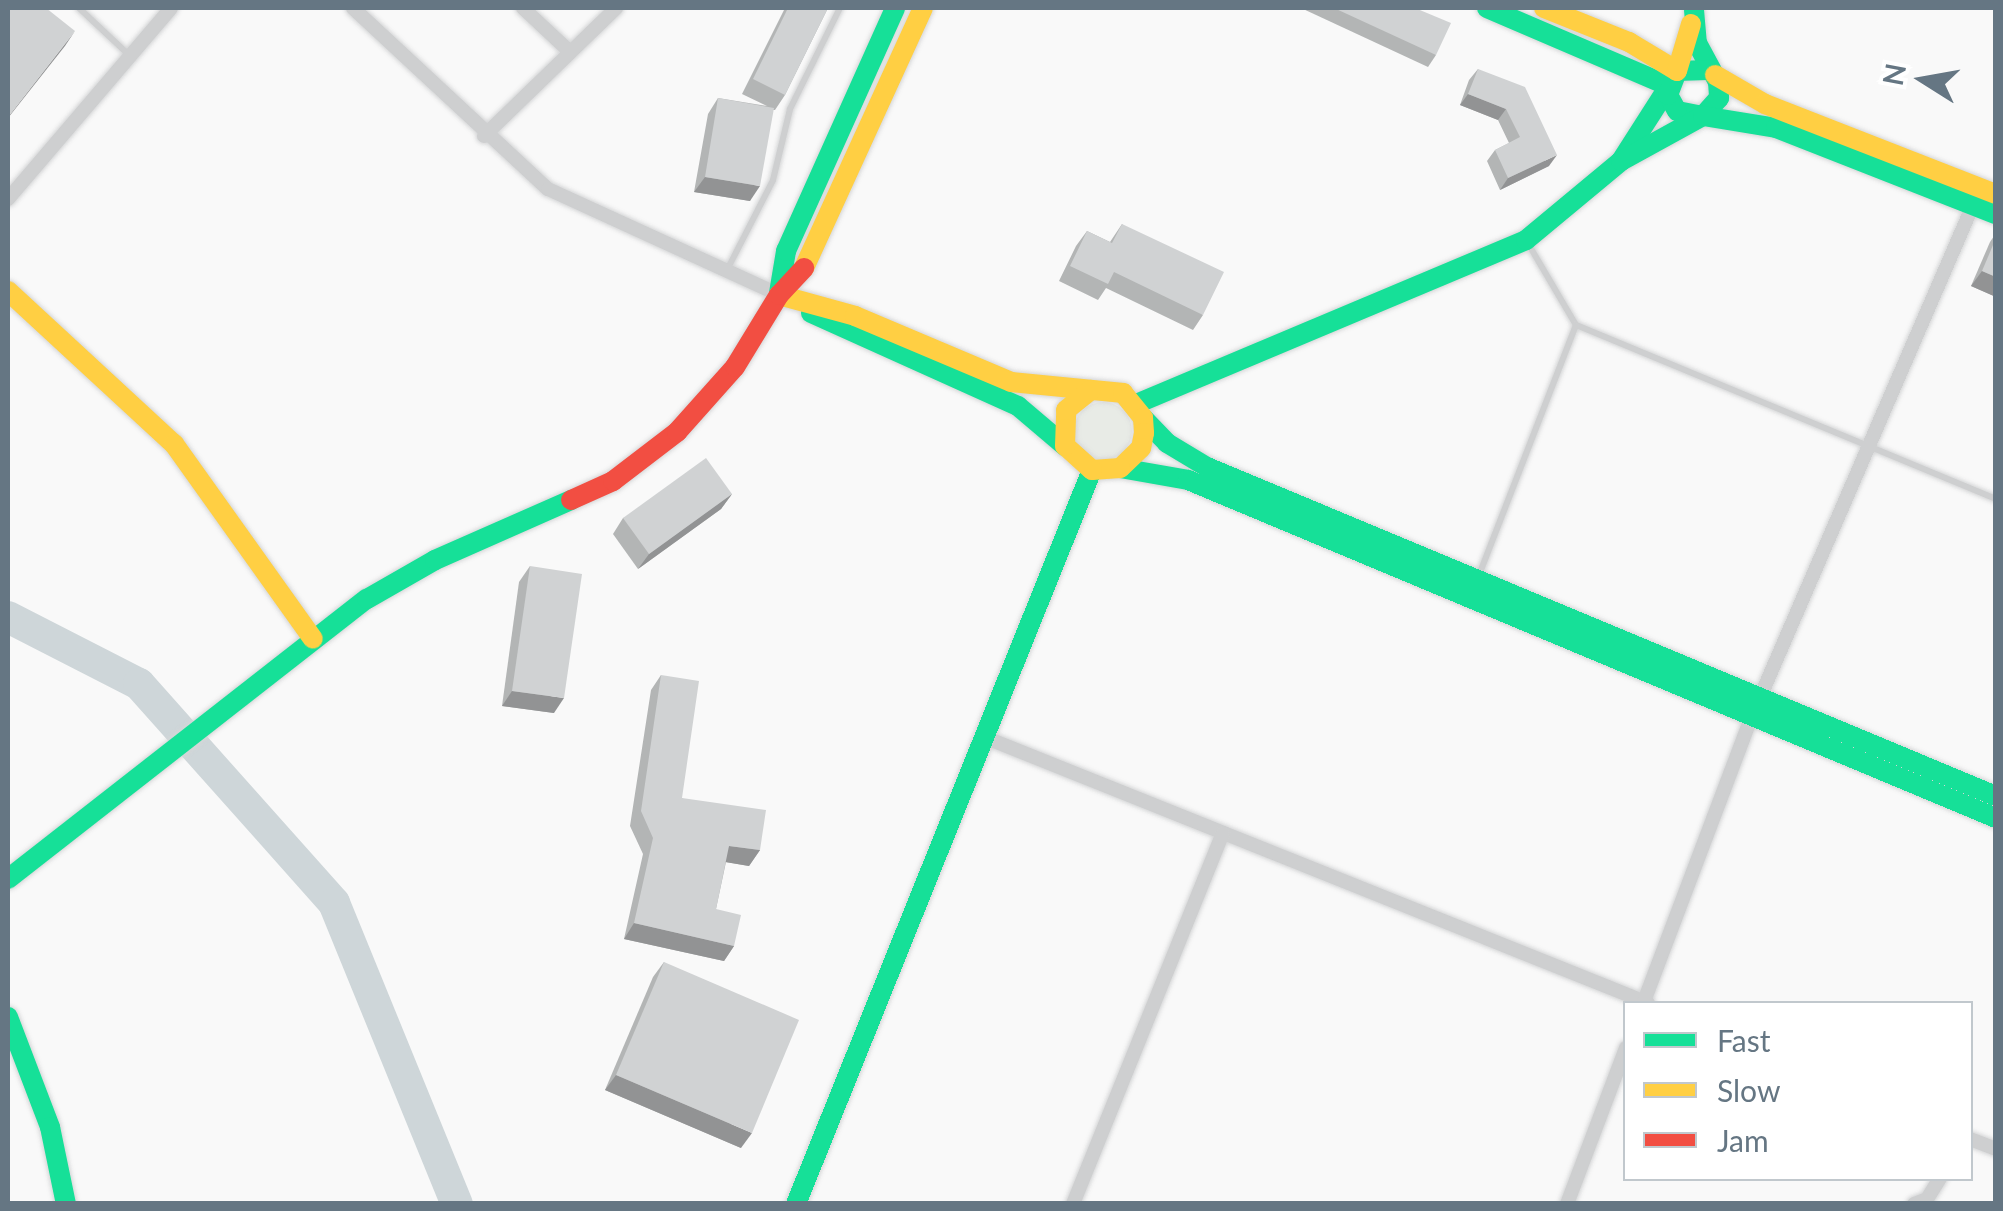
<!DOCTYPE html>
<html>
<head>
<meta charset="utf-8">
<style>
	body { margin:0 }
	#map { position:relative; width:2003px; height:1211px; overflow:hidden; background:#f9f9f9; font-family:Lato,sans-serif }
	div>[style] { position:absolute }
	.green>* { inset:0; background:#e8ebe6 }
	.round { border-radius:50% }
	.river>* { height:32px; margin:-16px; padding:0 16px; transform-origin:16px; border-radius:16px; background:#ced6d9 }
	.roads { filter:drop-shadow(0 0 2px #d5d6d7) drop-shadow(0 0 2px #d5d6d7) }
	.lane>* { height:6px; margin:-3px; padding:0 3px; transform-origin:3px; border-radius:3px; background:#cecfd0 }
	.street>* { height:14px; margin:-7px; padding:0 7px; transform-origin:7px; border-radius:7px; background:#cecfd0 }
	.fast>* { height:20px; margin:-10px; padding:0 10px; transform-origin:10px; border-radius:10px; background:#16e098 }
	.slow>* { height:20px; margin:-10px; padding:0 10px; transform-origin:10px; border-radius:10px; background:#ffcf43 }
	.jam>* { height:20px; margin:-10px; padding:0 10px; transform-origin:10px; border-radius:10px; background:#f24e42 }
	.wall>* { inset:0; background:#b3b5b5 }
	.shaded-wall>* { inset:0; background:#929394 }
	.building>* { inset:0; background:#d0d2d3 }
	span { translate:-50% -50%; white-space:nowrap; text-align:center; line-height:1.15; -webkit-text-stroke:10px #fff; paint-order:stroke }
	.frame { position:absolute; inset:0; border:10px solid #657683; pointer-events:none }
	.legend { position:absolute; left:1623px; top:1001px; width:350px; height:180px; box-sizing:border-box; background:#fff; border:2px solid #c1c8cd; margin:0; padding:12px 18px; list-style:none; font-size:30px; color:#657683 }
	.legend li { display:flex; align-items:center; gap:20px; height:50px }
	.legend b { width:50px; border:2px solid #c1c8cd }
	.north { position:absolute; left:1873px; top:30px; width:100px; height:100px; -webkit-text-stroke:8px #fff; paint-order:stroke; rotate:281deg; font-size:28px; font-weight:700; line-height:40px; text-align:center; color:#657683 }
	.north::after { content:''; display:block; margin:auto; width:35px; height:45px; background:#657683; clip-path:polygon(50% 0,100% 100%,50% 72%,0 100%) }
</style>
</head>
<body>
<div id="map">
	<div class="green">
		<div class="round" style="left:1074px;top:402px;width:58px;height:58px"></div>
	</div>
	<div class="river">
		<div style="left:8px;top:617px;width:147px;rotate:27.1deg"></div>
		<div style="left:139px;top:684px;width:293px;rotate:48.3deg"></div>
		<div style="left:334px;top:903px;width:325px;rotate:67.8deg"></div>
	</div>
	<div class="roads">
		<div class="lane">
			<div style="left:79px;top:8px;width:67px;rotate:43.2deg"></div>
			<div style="left:1529px;top:245px;width:93px;rotate:59.6deg"></div>
			<div style="left:1576px;top:325px;width:455px;rotate:22.5deg"></div>
			<div style="left:726px;top:272px;width:103px;rotate:-62.9deg"></div>
			<div style="left:773px;top:180px;width:73px;rotate:-76.5deg"></div>
			<div style="left:790px;top:109px;width:113px;rotate:-63.7deg"></div>
			<div style="left:1479px;top:575px;width:268px;rotate:-68.8deg"></div>
		</div>
		<div class="street">
			<div style="left:353px;top:8px;width:266px;rotate:42.9deg"></div>
			<div style="left:548px;top:189px;width:254px;rotate:24.6deg"></div>
			<div style="left:523px;top:8px;width:62px;rotate:43deg"></div>
			<div style="left:484px;top:136px;width:184px;rotate:-44.1deg"></div>
			<div style="left:8px;top:199px;width:251px;rotate:-49.5deg"></div>
			<div style="left:984px;top:737px;width:715px;rotate:21.83deg"></div>
			<div style="left:1643px;top:1004px;width:308px;rotate:-69.3deg"></div>
			<div style="left:1752px;top:716px;width:557px;rotate:-66.61deg"></div>
			<div style="left:1970px;top:1139px;width:28px;rotate:21deg"></div>
			<div style="left:1073px;top:1204px;width:400px;rotate:-68deg"></div>
			<div style="left:1567px;top:1204px;width:167px;rotate:-69.3deg"></div>
			<div style="left:1914px;top:1204px;width:14px;rotate:-21deg"></div>
			<div style="left:1927px;top:1199px;width:25px;rotate:-58deg"></div>
		</div>
		<div class="fast">
			<div style="left:1487px;top:8px;width:198px;rotate:23.2deg"></div>
			<div style="left:1669px;top:86px;width:89px;rotate:122.6deg"></div>
			<div style="left:1694px;top:10px;width:33px;rotate:85deg"></div>
			<div style="left:1697px;top:43px;width:44px;rotate:61.7deg"></div>
			<div style="left:1718px;top:82px;width:16px;rotate:86deg"></div>
			<div style="left:1719px;top:98px;width:24px;rotate:132deg"></div>
			<div style="left:1703px;top:116px;width:26px;rotate:-169deg"></div>
			<div style="left:1677px;top:111px;width:18px;rotate:-119deg"></div>
			<div style="left:1668px;top:95px;width:26px;rotate:-69deg"></div>
			<div style="left:1677px;top:71px;width:31px;rotate:-2deg"></div>
			<div style="left:779px;top:293px;width:43px;rotate:-80.5deg"></div>
			<div style="left:786px;top:251px;width:266px;rotate:-65.8deg"></div>
			<div style="left:811px;top:313px;width:227px;rotate:24.2deg"></div>
			<div style="left:1018px;top:406px;width:62px;rotate:40.4deg"></div>
			<div style="left:1136px;top:404px;width:423px;rotate:-22.8deg"></div>
			<div style="left:1526px;top:240px;width:124px;rotate:-39.7deg"></div>
			<div style="left:1621px;top:161px;width:94px;rotate:-28.8deg"></div>
			<div style="left:1703px;top:116px;width:74px;rotate:9.3deg"></div>
			<div style="left:1776px;top:128px;width:236px;rotate:21.4deg"></div>
			<div style="left:1143px;top:418px;width:35px;rotate:46deg"></div>
			<div style="left:1167px;top:443px;width:47px;rotate:31deg"></div>
			<div style="left:1207px;top:467px;width:855px;rotate:22.64deg"></div>
			<div style="left:1120px;top:468px;width:69px;rotate:10deg"></div>
			<div style="left:1188px;top:480px;width:876px;rotate:22.7deg"></div>
			<div style="left:8px;top:879px;width:455px;rotate:-38deg"></div>
			<div style="left:367px;top:599px;width:78px;rotate:-29.8deg"></div>
			<div style="left:435px;top:560px;width:149px;rotate:-23.8deg"></div>
			<div style="left:8px;top:1017px;width:118px;rotate:69.1deg"></div>
			<div style="left:50px;top:1127px;width:79px;rotate:78.3deg"></div>
			<div style="left:796px;top:1204px;width:791px;rotate:-68.04deg"></div>
		</div>
		<div class="slow">
			<div style="left:1544px;top:8px;width:92px;rotate:21.8deg"></div>
			<div style="left:1629px;top:42px;width:56px;rotate:31.1deg"></div>
			<div style="left:1677px;top:71px;width:49px;rotate:-73.4deg"></div>
			<div style="left:1715px;top:75px;width:58px;rotate:30.1deg"></div>
			<div style="left:1765px;top:104px;width:248px;rotate:21.3deg"></div>
			<div style="left:804px;top:268px;width:286px;rotate:-65.4deg"></div>
			<div style="left:8px;top:291px;width:226px;rotate:42.7deg"></div>
			<div style="left:174px;top:444px;width:239px;rotate:54.5deg"></div>
			<div style="left:779px;top:295px;width:79px;rotate:15.4deg"></div>
			<div style="left:855px;top:316px;width:169px;rotate:22.9deg"></div>
			<div style="left:1011px;top:382px;width:113px;rotate:5.6deg"></div>
			<div style="left:1123px;top:393px;width:32px;rotate:51deg"></div>
			<div style="left:1143px;top:418px;width:15px;rotate:86deg"></div>
			<div style="left:1144px;top:433px;width:15px;rotate:101deg"></div>
			<div style="left:1141px;top:448px;width:29px;rotate:136deg"></div>
			<div style="left:1120px;top:468px;width:28px;rotate:176deg"></div>
			<div style="left:1092px;top:470px;width:36px;rotate:-138deg"></div>
			<div style="left:1065px;top:446px;width:36px;rotate:-88deg"></div>
			<div style="left:1066px;top:410px;width:32px;rotate:-39deg"></div>
		</div>
		<div class="jam">
			<div style="left:571px;top:500px;width:46px;rotate:-24.3deg"></div>
			<div style="left:613px;top:481px;width:81px;rotate:-37.4deg"></div>
			<div style="left:677px;top:432px;width:87px;rotate:-48.3deg"></div>
			<div style="left:735px;top:367px;width:84px;rotate:-58.6deg"></div>
			<div style="left:779px;top:295px;width:37px;rotate:-47deg"></div>
		</div>
	</div>
	<div class="wall">
		<div style="clip-path:polygon(785px 8px,828px 8px,785px 95px,775px 110px,773px 110px,750px 201px,694px 192px,708px 114px,718px 98px,767px 106px,742px 94px)"></div>
		<div style="clip-path:polygon(1301px 8px,1415px 8px,1436px 55px,1428px 67px)"></div>
		<div style="clip-path:polygon(1478px 69px,1549px 166px,1500px 190px,1487px 161px,1495px 150px,1509px 143px,1498px 120px,1460px 105px,1469px 80px)"></div>
		<div style="clip-path:polygon(1122px 224px,1203px 315px,1193px 330px,1106px 288px,1098px 300px,1059px 281px,1076px 246px,1087px 231px,1110px 242px)"></div>
		<div style="clip-path:polygon(1996px 233px,1996px 297px,1971px 286px,1990px 242px)"></div>
		<div style="clip-path:polygon(732px 494px,721px 509px,638px 569px,613px 534px,623px 518px)"></div>
		<div style="clip-path:polygon(530px 566px,554px 713px,502px 706px,519px 582px)"></div>
		<div style="clip-path:polygon(661px 675px,682px 798px,760px 850px,749px 866px,726px 862px,716px 909px,734px 946px,724px 961px,624px 939px,643px 854px,630px 826px,651px 690px)"></div>
		<div style="clip-path:polygon(664px 962px,741px 1148px,605px 1090px,653px 977px)"></div>
	</div>
	<div class="shaded-wall">
		<div style="clip-path:polygon(75px 31px,65px 46px,8px 118px,8px 117px)"></div>
		<div style="clip-path:polygon(1468px 94px,1506px 109px,1498px 120px,1460px 105px)"></div>
		<div style="clip-path:polygon(1557px 155px,1549px 166px,1500px 190px,1508px 178px)"></div>
		<div style="clip-path:polygon(705px 177px,760px 186px,750px 201px,694px 192px)"></div>
		<div style="clip-path:polygon(1982px 271px,1996px 277px,1996px 297px,1971px 286px)"></div>
		<div style="clip-path:polygon(732px 494px,721px 509px,638px 569px,649px 554px)"></div>
		<div style="clip-path:polygon(512px 691px,564px 698px,554px 713px,502px 706px)"></div>
		<div style="clip-path:polygon(729px 846px,760px 850px,749px 866px,719px 861px)"></div>
		<div style="clip-path:polygon(634px 923px,734px 946px,724px 961px,624px 939px)"></div>
		<div style="clip-path:polygon(616px 1075px,752px 1133px,741px 1148px,605px 1090px)"></div>
	</div>
	<div class="building">
		<div style="clip-path:polygon(8px 8px,46px 8px,75px 31px,8px 117px)"></div>
		<div style="clip-path:polygon(788px 8px,828px 8px,785px 95px,753px 79px)"></div>
		<div style="clip-path:polygon(1334px 8px,1415px 8px,1451px 23px,1436px 55px)"></div>
		<div style="clip-path:polygon(1478px 69px,1525px 87px,1557px 155px,1508px 178px,1495px 150px,1520px 137px,1506px 109px,1468px 94px)"></div>
		<div style="clip-path:polygon(718px 98px,774px 108px,760px 186px,705px 177px)"></div>
		<div style="clip-path:polygon(1122px 224px,1224px 272px,1203px 315px,1114px 272px,1108px 284px,1070px 266px,1087px 231px,1112px 243px)"></div>
		<div style="clip-path:polygon(1996px 238px,1996px 277px,1982px 271px)"></div>
		<div style="clip-path:polygon(706px 458px,732px 494px,649px 554px,623px 518px)"></div>
		<div style="clip-path:polygon(530px 566px,582px 574px,564px 698px,512px 691px)"></div>
		<div style="clip-path:polygon(661px 675px,699px 681px,682px 798px,766px 810px,760px 850px,729px 846px,716px 909px,741px 915px,734px 946px,634px 923px,653px 838px,641px 811px)"></div>
		<div style="clip-path:polygon(664px 962px,799px 1020px,752px 1133px,616px 1075px)"></div>
	</div>
	<div class="frame"></div>
	<ul class="legend">
	<li><b style="height:12px;background:#16e098"></b>Fast</li>
	<li><b style="height:12px;background:#ffcf43"></b>Slow</li>
	<li><b style="height:12px;background:#f24e42"></b>Jam</li>
	</ul>
	<div class="north">N</div>
</div>
</body>
</html>
